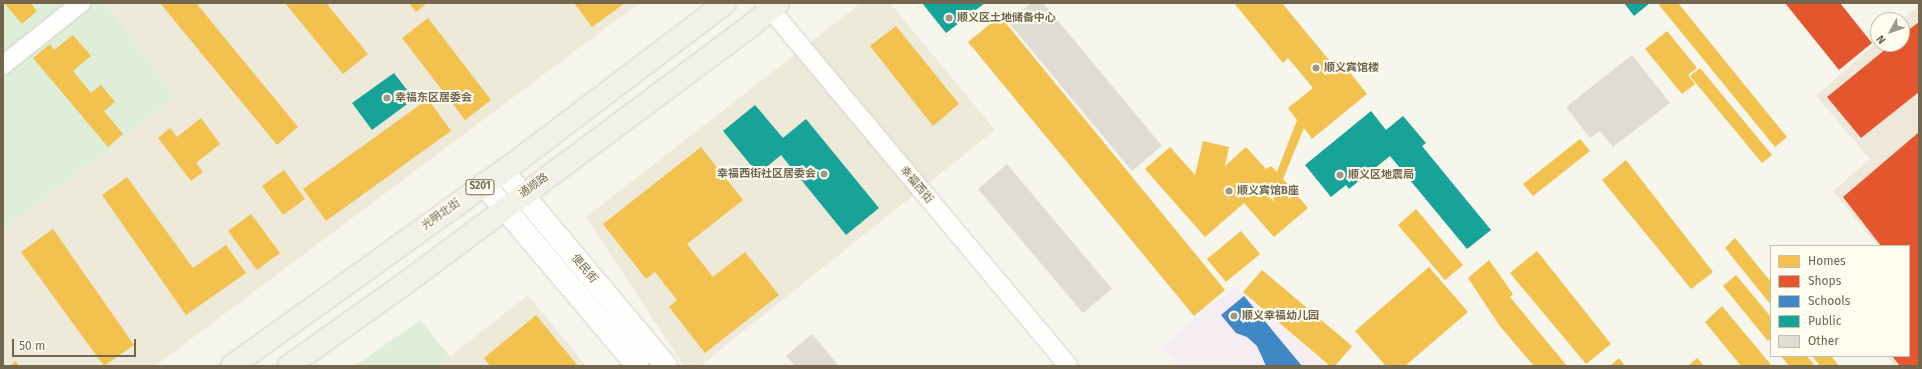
<!DOCTYPE html>
<html>
<head>
<meta charset="utf-8">
<style>
	body { margin:0 }
	#map { position:relative; width:1922px; height:369px; overflow:hidden; background:#f6f6ed; font-family:"Fira Sans","Noto Sans SC",sans-serif }
	div>[style] { position:absolute }
	.residential>* { inset:0; background:#edeada }
	.commercial>* { inset:0; background:#eee8da }
	.education>* { inset:0; background:#f6edf2 }
	.green>* { inset:0; background:#dfeed9 }
	.homes>* { inset:0; background:#f2c14e }
	.shops>* { inset:0; background:#e4572e }
	.schools>* { inset:0; background:#3f88c5 }
	.public>* { inset:0; background:#17a398 }
	.building>* { inset:0; background:#e0dcd3 }
	.roads { filter:drop-shadow(0 0 1px #d4d2ca) drop-shadow(0 0 1px #d4d2ca) }
	.street>* { height:18px; margin:-9px; padding:0 9px; transform-origin:9px; border-radius:9px; background:#fefefc }
	.secondary>* { height:22px; margin:-11px; padding:0 11px; transform-origin:11px; border-radius:11px; background:#fefefc }
	.primary>* { height:22px; margin:-11px; padding:0 11px; transform-origin:11px; border-radius:11px; background:#f2f1e7 }
	.dots>* { width:11px; height:11px; translate:-50% -50%; box-sizing:border-box; border:2px solid #fdfcef; border-radius:50% }
	span { translate:-50% -50%; white-space:nowrap; text-align:center; line-height:1.15; -webkit-text-stroke:4px #fdfcef; paint-order:stroke }
	.shield-label span { padding:1px 3px; background:#fdfcef; border:1px solid; border-radius:3px; -webkit-text-stroke-width:0 }
	.shield-label { font-size:10px; color:#72664f; font-weight:700 }
	.poi-label { font-size:11px; color:#72664f; font-weight:700 }
	.left { translate:0 -50%; text-align:left }
	.right { translate:-100% -50%; text-align:right }
	.street-label { font-size:11px; color:#72664f }
	.frame { position:absolute; inset:0; border:4px solid #72664f; pointer-events:none }
	.legend { position:absolute; left:1770px; top:245px; width:140px; height:112px; box-sizing:border-box; background:#fdfcef; border:1px solid #c5c0af; margin:0; padding:5px 7px; list-style:none; font-size:12px; color:#72664f }
	.legend li { display:flex; align-items:center; gap:8px; height:20px }
	.legend b { width:20px; border:1px solid #c5c0af }
	.north { position:absolute; left:1870px; top:12px; width:40px; height:40px; box-sizing:border-box; background:#fdfcef; border:1px solid #c5c0af; border-radius:50%; rotate:230deg; font-size:11px; font-weight:700; line-height:16px; text-align:center; color:#72664f }
	.north::after { content:''; display:block; margin:auto; width:14px; height:18px; background:#a09886; clip-path:polygon(50% 0,100% 100%,50% 72%,0 100%) }
	.scale { position:absolute; left:12px; top:339px; width:124px; height:18px; box-sizing:border-box; border:2px solid #72664f; border-top:0; padding-left:5px; font-size:12px; line-height:14px; white-space:nowrap; color:#72664f; -webkit-text-stroke:3px #fdfcef; paint-order:stroke }
</style>
</head>
<body>
<div id="map">
	<div class="residential">
		<div style="clip-path:polygon(3px 3px,106px 3px,139px 46px,107px 3px,639px 3px,155px 366px,3px 366px)"></div>
		<div style="clip-path:polygon(861px 3px,890px 3px,995px 130px,700px 366px,684px 366px,586px 217px)"></div>
		<div style="clip-path:polygon(528px 295px,586px 366px,438px 366px)"></div>
	</div>
	<div class="commercial">
		<div style="clip-path:polygon(1919px 5px,1919px 366px,1894px 366px,1887px 356px,1909px 356px,1909px 246px,1878px 246px,1833px 191px,1870px 159px,1816px 96px,1878px 41px,1878px 44px,1902px 44px,1902px 20px)"></div>
	</div>
	<div class="education">
		<div style="clip-path:polygon(1235px 286px,1327px 366px,1178px 366px,1161px 346px)"></div>
	</div>
	<div class="green">
		<div style="clip-path:polygon(3px 3px,105px 3px,176px 97px,3px 230px)"></div>
		<div style="clip-path:polygon(420px 320px,450px 357px,438px 366px,355px 366px)"></div>
	</div>
	<div class="homes">
		<div style="clip-path:polygon(4px 3px,30px 3px,37px 11px,22px 24px)"></div>
		<div style="clip-path:polygon(160px 3px,196px 3px,298px 127px,277px 145px)"></div>
		<div style="clip-path:polygon(285px 3px,326px 3px,368px 54px,343px 74px)"></div>
		<div style="clip-path:polygon(409px 3px,427px 3px,416px 12px)"></div>
		<div style="clip-path:polygon(574px 3px,625px 3px,592px 27px)"></div>
		<div style="clip-path:polygon(1234px 3px,1282px 3px,1338px 71px,1345px 66px,1367px 94px,1312px 139px,1304px 128px,1283px 179px,1308px 208px,1274px 237px,1244px 203px,1205px 237px,1145px 169px,1170px 147px,1195px 175px,1203px 141px,1229px 147px,1225px 166px,1246px 147px,1266px 169px,1271px 166px,1277px 172px,1297px 120px,1288px 108px,1313px 88px,1288px 58px,1283px 63px)"></div>
		<div style="clip-path:polygon(1661px 3px,1678px 3px,1787px 137px,1775px 147px,1659px 5px)"></div>
		<div style="clip-path:polygon(1000px 16px,1225px 290px,1194px 316px,968px 42px)"></div>
		<div style="clip-path:polygon(428px 18px,491px 100px,465px 120px,402px 38px)"></div>
		<div style="clip-path:polygon(896px 26px,959px 104px,933px 126px,870px 46px)"></div>
		<div style="clip-path:polygon(1667px 31px,1697px 68px,1688px 75px,1695px 84px,1682px 94px,1645px 49px)"></div>
		<div style="clip-path:polygon(73px 35px,91px 56px,73px 71px,91px 93px,101px 85px,115px 102px,104px 111px,123px 134px,108px 147px,33px 58px,50px 44px,54px 50px)"></div>
		<div style="clip-path:polygon(1700px 68px,1772px 155px,1762px 163px,1690px 76px)"></div>
		<div style="clip-path:polygon(428px 99px,451px 131px,326px 221px,303px 189px)"></div>
		<div style="clip-path:polygon(201px 118px,220px 144px,196px 163px,203px 172px,191px 181px,158px 138px,170px 128px,177px 137px)"></div>
		<div style="clip-path:polygon(1580px 139px,1590px 151px,1533px 196px,1523px 184px)"></div>
		<div style="clip-path:polygon(701px 147px,743px 200px,687px 244px,713px 277px,745px 252px,779px 295px,705px 353px,669px 307px,677px 300px,655px 272px,646px 279px,603px 224px)"></div>
		<div style="clip-path:polygon(1626px 160px,1713px 272px,1691px 289px,1602px 180px)"></div>
		<div style="clip-path:polygon(284px 170px,305px 199px,283px 215px,262px 186px)"></div>
		<div style="clip-path:polygon(127px 177px,193px 268px,226px 245px,246px 273px,186px 315px,102px 195px)"></div>
		<div style="clip-path:polygon(1416px 209px,1463px 265px,1445px 280px,1398px 225px)"></div>
		<div style="clip-path:polygon(251px 214px,280px 253px,257px 270px,228px 231px)"></div>
		<div style="clip-path:polygon(53px 229px,134px 345px,104px 366px,21px 252px)"></div>
		<div style="clip-path:polygon(1241px 231px,1260px 254px,1226px 282px,1207px 259px)"></div>
		<div style="clip-path:polygon(1735px 238px,1771px 282px,1771px 305px,1725px 248px)"></div>
		<div style="clip-path:polygon(1537px 251px,1611px 344px,1586px 364px,1510px 273px)"></div>
		<div style="clip-path:polygon(1489px 260px,1513px 294px,1510px 297px,1567px 366px,1534px 366px,1499px 325px,1468px 278px)"></div>
		<div style="clip-path:polygon(1429px 267px,1468px 312px,1405px 366px,1386px 366px,1355px 331px)"></div>
		<div style="clip-path:polygon(1262px 270px,1352px 346px,1335px 366px,1330px 366px,1243px 292px)"></div>
		<div style="clip-path:polygon(1736px 275px,1771px 317px,1771px 339px,1768px 341px,1723px 286px)"></div>
		<div style="clip-path:polygon(1722px 306px,1772px 366px,1741px 366px,1705px 322px)"></div>
		<div style="clip-path:polygon(536px 315px,578px 366px,490px 366px,484px 358px)"></div>
		<div style="clip-path:polygon(1781px 356px,1807px 356px,1815px 366px,1789px 366px)"></div>
		<div style="clip-path:polygon(1812px 356px,1831px 356px,1839px 366px,1820px 366px)"></div>
		<div style="clip-path:polygon(1619px 358px,1625px 366px,1610px 366px)"></div>
		<div style="clip-path:polygon(1697px 358px,1704px 366px,1688px 366px)"></div>
		<div style="clip-path:polygon(16px 361px,19px 366px,9px 366px)"></div>
	</div>
	<div class="shops">
		<div style="clip-path:polygon(1785px 3px,1840px 3px,1872px 43px,1839px 70px)"></div>
		<div style="clip-path:polygon(1919px 22px,1919px 92px,1861px 138px,1827px 97px,1892px 44px,1902px 44px,1902px 35px)"></div>
		<div style="clip-path:polygon(1919px 132px,1919px 366px,1900px 366px,1892px 356px,1909px 356px,1909px 246px,1881px 246px,1843px 197px)"></div>
	</div>
	<div class="schools">
		<div style="clip-path:polygon(1244px 296px,1302px 366px,1266px 366px,1257px 346px,1247px 337px,1236px 333px,1221px 315px)"></div>
	</div>
	<div class="public">
		<div style="clip-path:polygon(922px 3px,985px 3px,946px 33px)"></div>
		<div style="clip-path:polygon(1624px 3px,1650px 3px,1634px 16px)"></div>
		<div style="clip-path:polygon(394px 73px,414px 99px,372px 130px,352px 103px)"></div>
		<div style="clip-path:polygon(755px 105px,783px 138px,806px 119px,879px 208px,846px 235px,781px 155px,758px 174px,723px 131px)"></div>
		<div style="clip-path:polygon(1371px 111px,1386px 130px,1403px 116px,1426px 143px,1422px 146px,1491px 230px,1467px 249px,1390px 156px,1349px 189px,1346px 185px,1331px 197px,1305px 165px)"></div>
	</div>
	<div class="building">
		<div style="clip-path:polygon(1031px 3px,1043px 3px,1162px 146px,1132px 171px,1008px 22px)"></div>
		<div style="clip-path:polygon(1632px 55px,1670px 103px,1613px 147px,1600px 131px,1590px 138px,1566px 107px)"></div>
		<div style="clip-path:polygon(1007px 164px,1112px 289px,1083px 313px,978px 189px)"></div>
		<div style="clip-path:polygon(812px 334px,839px 366px,795px 366px,786px 356px)"></div>
	</div>
	<div class="roads">
		<div class="street">
			<div style="left:765px;top:3px;width:473px;rotate:50.1deg"></div>
			<div style="left:3px;top:65px;width:100px;rotate:-38.5deg"></div>
		</div>
		<div class="secondary">
			<div style="left:503px;top:171px;width:254px;rotate:50.1deg"></div>
			<div style="left:484px;top:184px;width:238px;rotate:49.8deg"></div>
		</div>
		<div class="primary">
			<div style="left:232px;top:366px;width:356px;rotate:-35.7deg"></div>
			<div style="left:521px;top:158px;width:256px;rotate:-37.2deg"></div>
			<div style="left:289px;top:366px;width:140px;rotate:-35.4deg"></div>
			<div style="left:403px;top:285px;width:437px;rotate:-36.7deg"></div>
			<div style="left:753px;top:24px;width:33px;rotate:-40deg"></div>
		</div>
	</div>
	<div class="dots">
		<div style="left:949px;top:18px;background:#a09886"></div>
		<div style="left:1316px;top:68px;background:#a09886"></div>
		<div style="left:387px;top:98px;background:#a09886"></div>
		<div style="left:824px;top:174px;background:#a09886"></div>
		<div style="left:1340px;top:175px;background:#a09886"></div>
		<div style="left:1229px;top:191px;background:#a09886"></div>
		<div style="left:1234px;top:316px;background:#a09886"></div>
	</div>
	<div class="shield-label">
		<span style="left:480px;top:187px">S201</span>
	</div>
	<div class="poi-label">
		<span class="left" style="left:957px;top:18px">顺义区土地储备中心</span>
		<span class="left" style="left:1324px;top:68px">顺义宾馆楼</span>
		<span class="left" style="left:395px;top:98px">幸福东区居委会</span>
		<span class="right" style="left:816px;top:174px">幸福西街社区居委会</span>
		<span class="left" style="left:1348px;top:175px">顺义区地震局</span>
		<span class="left" style="left:1237px;top:191px">顺义宾馆B座</span>
		<span class="left" style="left:1242px;top:316px">顺义幸福幼儿园</span>
	</div>
	<div class="street-label">
		<span style="left:916px;top:185px;rotate:50deg">幸福西街</span>
		<span style="left:534px;top:186px;rotate:-36deg">通顺路</span>
		<span style="left:441px;top:215px;rotate:-35deg">光明北街</span>
		<span style="left:584px;top:269px;rotate:50deg">便民街</span>
	</div>
	<div class="frame"></div>
	<ul class="legend">
	<li><b style="height:11px;background:#f2c14e"></b>Homes</li>
	<li><b style="height:11px;background:#e4572e"></b>Shops</li>
	<li><b style="height:11px;background:#3f88c5"></b>Schools</li>
	<li><b style="height:11px;background:#17a398"></b>Public</li>
	<li><b style="height:11px;background:#e0dcd3"></b>Other</li>
	</ul>
	<div class="north">N</div>
	<div class="scale">50 m</div>
</div>
</body>
</html>
